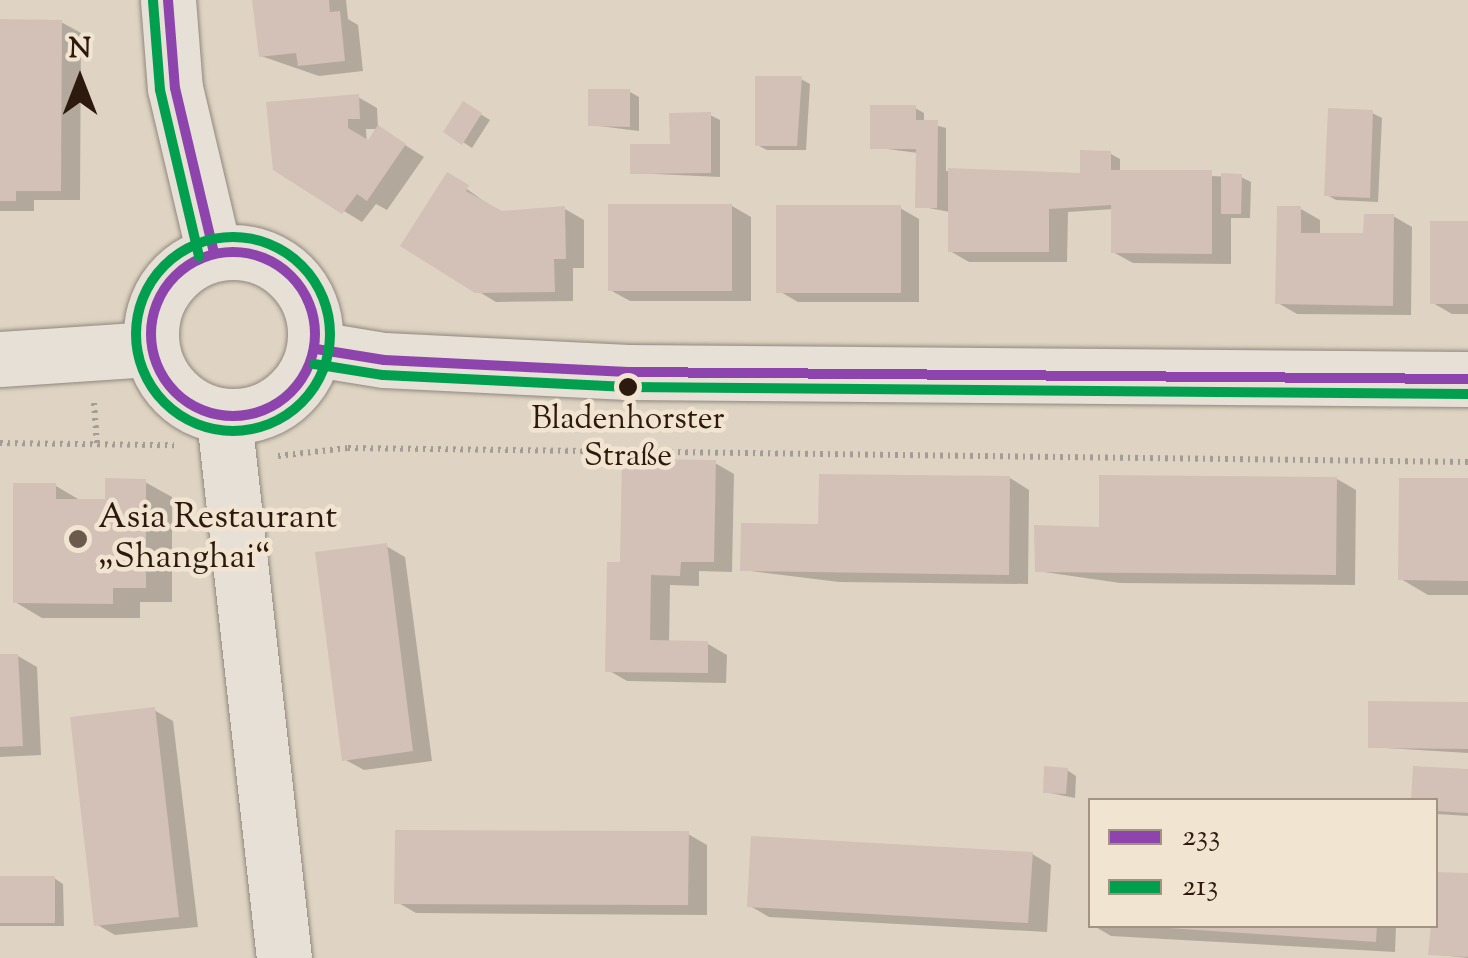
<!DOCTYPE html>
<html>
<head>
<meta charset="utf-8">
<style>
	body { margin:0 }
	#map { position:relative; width:1468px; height:958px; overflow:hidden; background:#dfd4c3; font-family:"Sorts Mill Goudy",serif }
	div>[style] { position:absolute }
	.shadow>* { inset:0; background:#0003 }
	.building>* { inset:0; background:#d3c0b7 }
	.path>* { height:6px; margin-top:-3px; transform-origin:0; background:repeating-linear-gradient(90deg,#a49d95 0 2.5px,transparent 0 7.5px) }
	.roads { filter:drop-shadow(0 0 2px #90887d) drop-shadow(0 0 2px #90887d) }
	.street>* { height:55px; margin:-27.5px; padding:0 27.5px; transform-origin:27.5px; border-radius:27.5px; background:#e6e0d7 }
	.secondary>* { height:55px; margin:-27.5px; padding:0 27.5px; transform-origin:27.5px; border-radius:27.5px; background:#e6e0d7 }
	.secondary>.ring { margin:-27.5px; padding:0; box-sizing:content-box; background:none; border:55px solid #e6e0d7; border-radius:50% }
	.bus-1>* { height:10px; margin:-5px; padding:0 5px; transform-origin:5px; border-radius:5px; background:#8e44ad }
	.bus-1>.ring { margin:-5px; padding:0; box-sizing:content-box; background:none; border:10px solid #8e44ad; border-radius:50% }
	.bus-2>* { height:10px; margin:-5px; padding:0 5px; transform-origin:5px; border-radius:5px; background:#029f4e }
	.bus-2>.ring { margin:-5px; padding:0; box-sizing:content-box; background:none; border:10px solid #029f4e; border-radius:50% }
	.dots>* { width:28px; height:28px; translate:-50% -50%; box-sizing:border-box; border:5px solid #f1e5d1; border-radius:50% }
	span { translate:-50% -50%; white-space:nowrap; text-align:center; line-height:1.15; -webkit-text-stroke:9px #f1e5d1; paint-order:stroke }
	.bus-label { font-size:32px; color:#2d190e }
	.poi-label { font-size:35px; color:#2d190e }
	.left { translate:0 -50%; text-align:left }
	.legend { position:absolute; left:1088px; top:798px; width:350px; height:130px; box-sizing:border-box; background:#f1e5d1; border:2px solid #a39383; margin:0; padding:12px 18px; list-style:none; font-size:30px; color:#2d190e }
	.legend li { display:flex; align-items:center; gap:20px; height:50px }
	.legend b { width:50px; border:2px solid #a39383 }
	.north { position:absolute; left:30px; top:30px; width:100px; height:100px; -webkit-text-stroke:8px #f1e5d1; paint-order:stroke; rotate:0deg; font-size:28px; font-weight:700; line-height:40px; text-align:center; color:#2d190e }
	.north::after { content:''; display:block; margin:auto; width:35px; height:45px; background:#2d190e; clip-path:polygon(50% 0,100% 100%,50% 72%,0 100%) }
</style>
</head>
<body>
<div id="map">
	<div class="shadow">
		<div style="clip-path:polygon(255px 0,346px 0,348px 19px,358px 25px,363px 71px,319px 76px,261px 56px)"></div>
		<div style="clip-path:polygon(0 22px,61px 22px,81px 33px,80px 200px,34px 200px,34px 211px,0 211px)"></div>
		<div style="clip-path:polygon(801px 79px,810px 84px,806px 150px,767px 150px,757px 145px)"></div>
		<div style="clip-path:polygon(630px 92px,639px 97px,639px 131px,591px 125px)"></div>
		<div style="clip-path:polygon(evenodd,358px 97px,377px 108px,378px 128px,424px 157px,387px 210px,376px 204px,362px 222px,275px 169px,358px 97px,366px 129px,378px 129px,367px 146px,366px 129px)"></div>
		<div style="clip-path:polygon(464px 104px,490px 120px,472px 148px,446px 131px)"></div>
		<div style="clip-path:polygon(915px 108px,924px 113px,924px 122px,946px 128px,946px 171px,1082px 176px,1111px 154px,1120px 159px,1120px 173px,1241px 177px,1251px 182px,1250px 218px,1231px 218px,1231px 264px,1133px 263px,1113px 252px,1114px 209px,1068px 212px,1067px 262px,969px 262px,950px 251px,950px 212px,918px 206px,918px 153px,872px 147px)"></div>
		<div style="clip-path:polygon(1372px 113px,1382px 118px,1378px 202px,1336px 200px,1327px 195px)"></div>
		<div style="clip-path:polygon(710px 115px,720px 120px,720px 177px,633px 173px)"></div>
		<div style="clip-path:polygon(447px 175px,502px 214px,565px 209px,584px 220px,584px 268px,573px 268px,573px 301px,496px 302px,476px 290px)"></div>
		<div style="clip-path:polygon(732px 206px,751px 217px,751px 301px,630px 301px,610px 290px)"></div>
		<div style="clip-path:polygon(900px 208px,919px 219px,919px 302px,798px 302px,779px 291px)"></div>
		<div style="clip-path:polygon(1301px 209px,1320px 220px,1320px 235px,1366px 236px,1393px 216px,1412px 227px,1411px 315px,1297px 314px,1278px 303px)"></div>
		<div style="clip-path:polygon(1468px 224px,1468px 314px,1452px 314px,1433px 303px)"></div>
		<div style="clip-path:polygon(715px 463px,734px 474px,732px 572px,699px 571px,699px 586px,670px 585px,669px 643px,708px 644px,727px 655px,726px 683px,627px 681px,608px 670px,622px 564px)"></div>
		<div style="clip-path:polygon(1010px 478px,1029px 490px,1028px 584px,839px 582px,743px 570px)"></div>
		<div style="clip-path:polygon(1337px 479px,1356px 490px,1355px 585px,1120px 583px,1037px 571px,1101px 530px)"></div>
		<div style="clip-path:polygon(1468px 481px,1468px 595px,1428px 595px,1401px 579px)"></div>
		<div style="clip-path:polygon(145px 482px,172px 497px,172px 602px,140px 602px,140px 618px,42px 618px,15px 602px,56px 486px,83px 502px,107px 502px)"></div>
		<div style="clip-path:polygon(386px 546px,405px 557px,432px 761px,364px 770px,344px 759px)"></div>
		<div style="clip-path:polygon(18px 656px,37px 667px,41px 755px,0 757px,0 657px)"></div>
		<div style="clip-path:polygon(1468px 705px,1468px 753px,1370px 747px)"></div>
		<div style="clip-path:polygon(154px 710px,173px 721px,198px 927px,115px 935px,96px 924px)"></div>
		<div style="clip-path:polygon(1415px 769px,1468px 772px,1468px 816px,1436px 814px,1436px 800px,1414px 800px)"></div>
		<div style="clip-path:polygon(1067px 770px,1076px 776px,1075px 798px,1045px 792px)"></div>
		<div style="clip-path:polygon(688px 834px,707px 845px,707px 915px,416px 913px,397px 902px)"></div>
		<div style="clip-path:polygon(1032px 854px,1051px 865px,1047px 932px,769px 917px,750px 906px)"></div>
		<div style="clip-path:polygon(1436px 874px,1468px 876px,1468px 958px,1431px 954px)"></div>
		<div style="clip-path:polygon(54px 878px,63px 884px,64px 926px,0 926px,0 879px)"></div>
		<div style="clip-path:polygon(1094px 926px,1396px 926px,1395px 952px,1111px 936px)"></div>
	</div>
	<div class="building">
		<div style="clip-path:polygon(252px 0,329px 0,330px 12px,340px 11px,345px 61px,298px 66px,296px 53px,259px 57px)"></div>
		<div style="clip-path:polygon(0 19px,62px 20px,61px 191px,16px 191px,16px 201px,0 201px)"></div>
		<div style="clip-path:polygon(755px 76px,802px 76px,797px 146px,755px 146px)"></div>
		<div style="clip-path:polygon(588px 89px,630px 89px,630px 127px,588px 126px)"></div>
		<div style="clip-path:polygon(359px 94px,360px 119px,348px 119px,348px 128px,368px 140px,378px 125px,406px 144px,367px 201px,357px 194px,342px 214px,273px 170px,266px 102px)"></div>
		<div style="clip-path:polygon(463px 101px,482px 113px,462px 145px,443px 132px)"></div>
		<div style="clip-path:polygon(870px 105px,916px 105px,916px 120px,938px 120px,937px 208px,915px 208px,916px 149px,870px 149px)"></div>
		<div style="clip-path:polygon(1328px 108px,1373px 110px,1370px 198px,1324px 196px)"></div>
		<div style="clip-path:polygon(711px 112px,711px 173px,630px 174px,630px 144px,670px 144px,669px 113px)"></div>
		<div style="clip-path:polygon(1080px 150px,1111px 151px,1111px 170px,1212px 170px,1212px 254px,1111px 253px,1111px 205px,1049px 209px,1049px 252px,948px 252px,948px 168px,1080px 173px)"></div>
		<div style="clip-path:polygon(447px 172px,469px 185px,466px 191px,502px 211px,565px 206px,566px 259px,554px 259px,555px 292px,475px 293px,400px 246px)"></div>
		<div style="clip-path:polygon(1221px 173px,1242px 174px,1241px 214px,1221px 214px)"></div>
		<div style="clip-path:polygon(608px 204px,732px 204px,732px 291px,608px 291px)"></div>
		<div style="clip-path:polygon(776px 205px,901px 205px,901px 293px,776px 293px)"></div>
		<div style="clip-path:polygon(1277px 206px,1301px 206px,1301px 233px,1363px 233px,1364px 214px,1394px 214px,1393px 306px,1275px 304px)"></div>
		<div style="clip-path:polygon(1430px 221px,1468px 221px,1468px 304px,1430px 304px)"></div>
		<div style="clip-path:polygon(622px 459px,716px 460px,714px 562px,681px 562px,680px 576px,651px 575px,650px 640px,708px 641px,708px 673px,605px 672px,607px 562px,620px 562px)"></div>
		<div style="clip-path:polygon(819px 474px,1010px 476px,1009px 575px,740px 571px,741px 523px,818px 524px)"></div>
		<div style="clip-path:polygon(1099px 475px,1337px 477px,1336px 575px,1035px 572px,1034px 525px,1099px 527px)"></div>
		<div style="clip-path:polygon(105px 478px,146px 479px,146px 588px,113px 588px,113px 604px,13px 603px,13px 483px,56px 483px,56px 499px,105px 499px)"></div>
		<div style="clip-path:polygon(1399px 478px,1468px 478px,1468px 581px,1398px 580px)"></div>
		<div style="clip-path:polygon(387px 543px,413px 751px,342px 761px,315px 552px)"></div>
		<div style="clip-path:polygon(0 654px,18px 654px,23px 746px,0 747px)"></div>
		<div style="clip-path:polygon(1368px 701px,1468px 702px,1468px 749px,1368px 748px)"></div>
		<div style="clip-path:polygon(155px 707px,179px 917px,94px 926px,70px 717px)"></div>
		<div style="clip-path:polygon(1044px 766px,1068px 768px,1066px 794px,1043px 793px)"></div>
		<div style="clip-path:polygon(1413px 766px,1468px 769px,1468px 813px,1436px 811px,1436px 800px,1411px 800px)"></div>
		<div style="clip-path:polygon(395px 830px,689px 831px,688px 905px,394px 904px)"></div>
		<div style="clip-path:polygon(751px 836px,1033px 852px,1028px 923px,747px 907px)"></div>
		<div style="clip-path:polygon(1436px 872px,1468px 873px,1468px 957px,1428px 955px)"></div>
		<div style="clip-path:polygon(0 876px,55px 876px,55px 923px,0 923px)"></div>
		<div style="clip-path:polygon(1139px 926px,1377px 926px,1376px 942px)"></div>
	</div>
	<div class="path">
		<div style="left:94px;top:403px;width:41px;rotate:85.8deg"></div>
		<div style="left:0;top:443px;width:174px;rotate:0.7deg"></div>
		<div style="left:278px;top:456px;width:70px;rotate:-6.5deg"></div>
		<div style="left:348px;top:448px;width:1120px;rotate:0.72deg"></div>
	</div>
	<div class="roads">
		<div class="street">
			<div style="left:224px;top:418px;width:543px;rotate:83.66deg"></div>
		</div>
		<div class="secondary">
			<div style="left:168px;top:0;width:88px;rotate:85.5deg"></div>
			<div style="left:175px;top:88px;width:170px;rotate:76.7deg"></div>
			<div class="ring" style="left:151px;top:252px;width:109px;height:109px"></div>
			<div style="left:316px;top:349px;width:69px;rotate:9.2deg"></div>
			<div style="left:384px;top:360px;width:244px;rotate:2.8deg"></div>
			<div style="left:628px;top:372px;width:840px;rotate:0.48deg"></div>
			<div style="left:0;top:359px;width:151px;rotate:-3.8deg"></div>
		</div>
	</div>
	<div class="bus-1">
		<div style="left:168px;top:0;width:88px;rotate:85.5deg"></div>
		<div style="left:175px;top:88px;width:170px;rotate:76.7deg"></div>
		<div class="ring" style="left:151px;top:252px;width:154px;height:154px"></div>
		<div style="left:316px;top:349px;width:69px;rotate:9.2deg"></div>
		<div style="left:384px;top:360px;width:244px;rotate:2.8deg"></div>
		<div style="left:628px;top:372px;width:840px;rotate:0.48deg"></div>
	</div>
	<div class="bus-2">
		<div style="left:153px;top:1px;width:89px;rotate:85.5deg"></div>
		<div style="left:160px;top:90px;width:171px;rotate:76.8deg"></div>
		<div class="ring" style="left:136px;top:237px;width:184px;height:184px"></div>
		<div style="left:314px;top:364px;width:70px;rotate:9.1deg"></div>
		<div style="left:383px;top:375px;width:245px;rotate:2.8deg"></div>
		<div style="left:628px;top:387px;width:840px;rotate:0.48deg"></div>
	</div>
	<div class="dots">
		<div style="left:628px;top:387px;background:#2d190e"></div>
		<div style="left:78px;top:539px;background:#6b5a4d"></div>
	</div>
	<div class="bus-label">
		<span style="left:628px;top:439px">Bladenhorster<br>Straße</span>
	</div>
	<div class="poi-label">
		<span class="left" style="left:98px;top:539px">Asia Restaurant<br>„Shanghai“</span>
	</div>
	<ul class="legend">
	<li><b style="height:12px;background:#8e44ad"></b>233</li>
	<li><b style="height:12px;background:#029f4e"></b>213</li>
	</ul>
	<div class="north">N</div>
</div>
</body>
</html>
